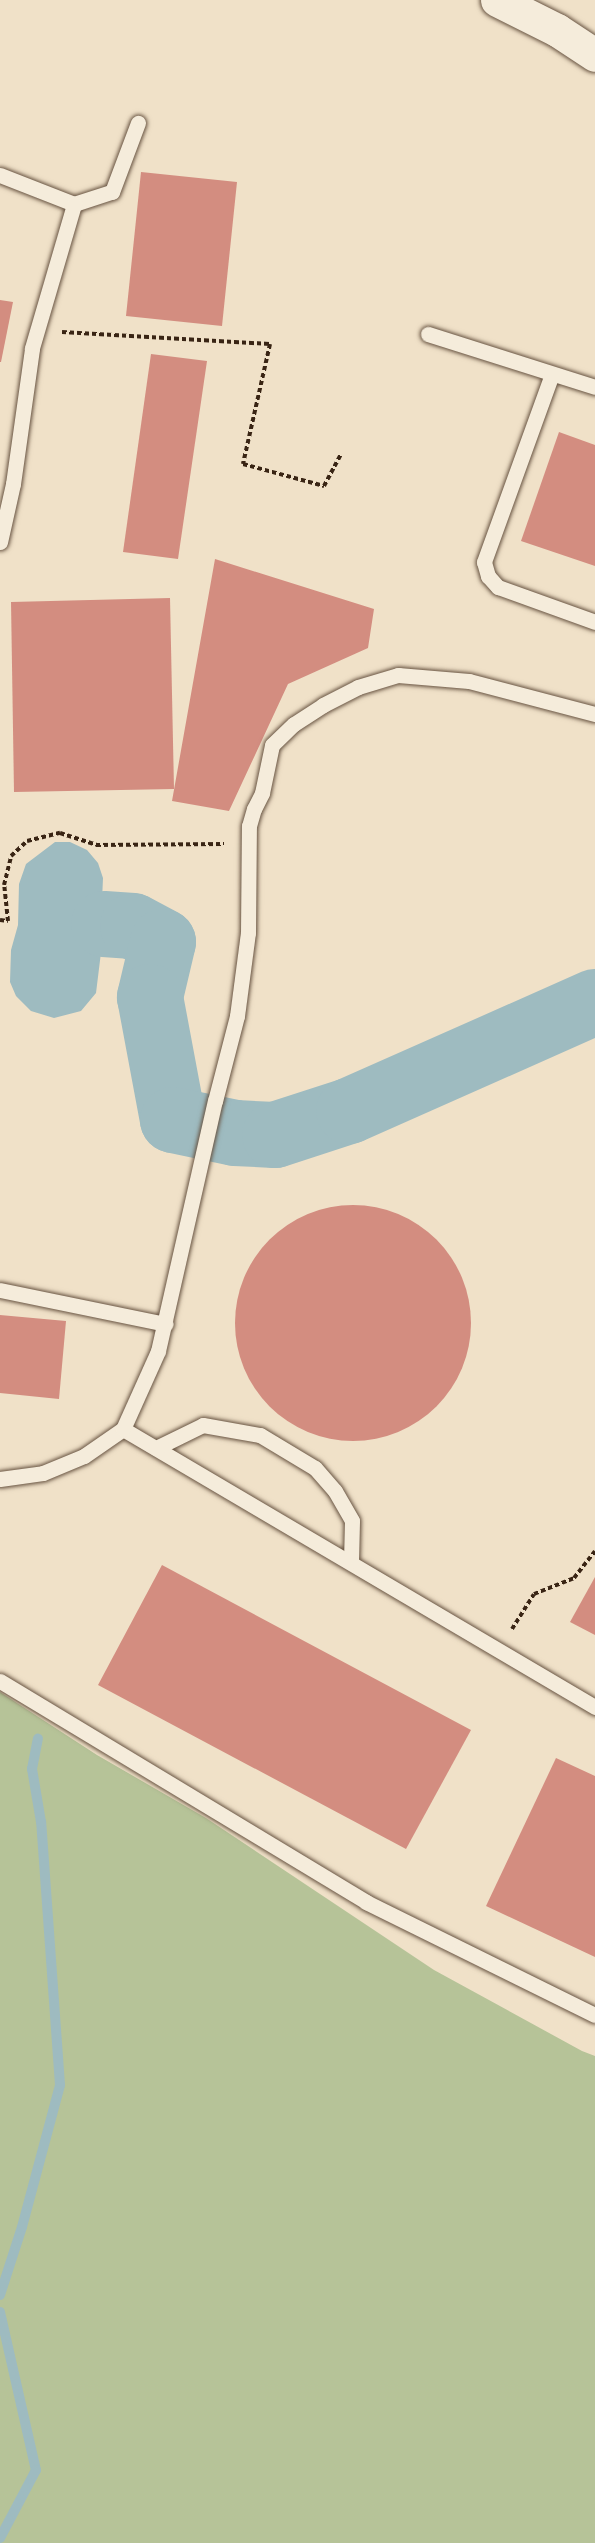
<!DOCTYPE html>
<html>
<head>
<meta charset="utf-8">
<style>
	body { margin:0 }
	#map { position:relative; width:595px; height:2543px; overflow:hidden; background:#f0e1c8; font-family:"IM FELL Great Primer",serif }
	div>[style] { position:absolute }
	.green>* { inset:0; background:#b6c398 }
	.water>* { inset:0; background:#9ebbc0 }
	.stream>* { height:10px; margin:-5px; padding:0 5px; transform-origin:5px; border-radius:5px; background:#9ebbc0 }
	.river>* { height:66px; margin:-33px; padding:0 33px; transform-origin:33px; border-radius:33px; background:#9ebbc0 }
	.building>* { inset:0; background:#d38d80 }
	.round { border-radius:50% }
	.path>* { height:4px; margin-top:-2px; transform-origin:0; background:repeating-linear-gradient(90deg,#392414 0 4.5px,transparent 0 7.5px) }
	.roads { filter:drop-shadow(0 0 2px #675341) drop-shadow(0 0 2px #675341) }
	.lane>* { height:15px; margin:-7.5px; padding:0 7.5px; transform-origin:7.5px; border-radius:7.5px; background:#f5ecdb }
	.secondary>* { height:33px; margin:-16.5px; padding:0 16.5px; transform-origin:16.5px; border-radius:16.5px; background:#f5ecdb }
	span { translate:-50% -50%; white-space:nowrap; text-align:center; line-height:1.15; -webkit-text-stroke:6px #f5ecdb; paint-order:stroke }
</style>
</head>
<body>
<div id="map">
	<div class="green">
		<div style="clip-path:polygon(0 1692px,97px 1755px,206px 1818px,434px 1970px,582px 2051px,595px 2056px,595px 2543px,0 2543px)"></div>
	</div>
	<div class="water">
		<div style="clip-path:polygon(55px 842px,70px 842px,87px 850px,98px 863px,103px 878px,102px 901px,106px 912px,96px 993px,81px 1011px,54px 1018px,31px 1011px,16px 996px,10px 982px,11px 950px,18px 925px,19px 884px,26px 864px)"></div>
	</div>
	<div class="stream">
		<div style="left:0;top:2295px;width:71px;rotate:-72.1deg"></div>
		<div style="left:22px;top:2227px;width:147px;rotate:-75deg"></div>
		<div style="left:60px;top:2085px;width:264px;rotate:-94.1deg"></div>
		<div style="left:41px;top:1822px;width:54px;rotate:-99.6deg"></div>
		<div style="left:32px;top:1769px;width:31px;rotate:-79deg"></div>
		<div style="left:0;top:2312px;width:162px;rotate:77.2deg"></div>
		<div style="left:36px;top:2470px;width:77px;rotate:117.9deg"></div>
	</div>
	<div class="river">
		<div style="left:104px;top:924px;width:29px;rotate:4deg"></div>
		<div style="left:133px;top:926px;width:34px;rotate:28deg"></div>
		<div style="left:163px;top:942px;width:57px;rotate:103.3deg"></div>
		<div style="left:150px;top:997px;width:125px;rotate:79.4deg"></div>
		<div style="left:173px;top:1120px;width:63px;rotate:11.8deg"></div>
		<div style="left:235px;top:1133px;width:40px;rotate:2.9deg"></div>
		<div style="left:275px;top:1135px;width:78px;rotate:-18deg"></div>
		<div style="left:349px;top:1111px;width:269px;rotate:-23.9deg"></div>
	</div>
	<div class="building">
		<div style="clip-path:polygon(141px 172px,237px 182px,222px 326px,126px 316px)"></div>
		<div style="clip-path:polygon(0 300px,13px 302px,1px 362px,0 362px)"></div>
		<div style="clip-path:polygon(151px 354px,207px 361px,178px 559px,123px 552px)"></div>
		<div style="clip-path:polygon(559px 432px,595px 445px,595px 566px,521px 541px)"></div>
		<div style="clip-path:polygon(215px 559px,374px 609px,368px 648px,288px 684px,229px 811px,172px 801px)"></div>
		<div style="clip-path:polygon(170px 598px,174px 789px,14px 792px,11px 602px)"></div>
		<div class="round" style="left:235px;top:1205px;width:236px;height:236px"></div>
		<div style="clip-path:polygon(0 1315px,66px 1321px,59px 1399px,0 1393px)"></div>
		<div style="clip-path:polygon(162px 1565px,471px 1730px,406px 1849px,98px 1685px)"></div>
		<div style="clip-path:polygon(595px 1577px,595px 1635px,570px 1622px)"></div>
		<div style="clip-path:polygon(556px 1758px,595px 1776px,595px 1957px,486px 1906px)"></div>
	</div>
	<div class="path">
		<div style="left:62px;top:332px;width:208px;rotate:3.3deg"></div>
		<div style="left:270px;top:344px;width:123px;rotate:102.7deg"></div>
		<div style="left:243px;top:464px;width:84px;rotate:15.2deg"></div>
		<div style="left:324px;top:486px;width:36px;rotate:-62deg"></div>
		<div style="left:0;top:920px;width:8px;rotate:7deg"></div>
		<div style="left:8px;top:921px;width:36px;rotate:-96deg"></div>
		<div style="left:4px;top:885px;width:30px;rotate:-76deg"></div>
		<div style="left:11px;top:856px;width:22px;rotate:-43deg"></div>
		<div style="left:27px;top:841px;width:34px;rotate:-14deg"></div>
		<div style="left:60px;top:833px;width:38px;rotate:18deg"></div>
		<div style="left:96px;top:845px;width:128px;rotate:-0.4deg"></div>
		<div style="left:512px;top:1629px;width:41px;rotate:-57.8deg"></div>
		<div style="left:534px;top:1594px;width:43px;rotate:-21.8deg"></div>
		<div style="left:574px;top:1578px;width:34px;rotate:-52deg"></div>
	</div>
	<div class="roads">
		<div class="lane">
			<div style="left:0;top:175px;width:79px;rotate:21.4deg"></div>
			<div style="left:74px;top:204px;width:40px;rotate:-18deg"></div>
			<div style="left:112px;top:192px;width:74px;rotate:-69.4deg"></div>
			<div style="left:428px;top:334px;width:175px;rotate:17.6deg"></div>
			<div style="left:552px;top:374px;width:200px;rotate:109.9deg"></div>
			<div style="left:484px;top:562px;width:15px;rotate:74deg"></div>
			<div style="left:488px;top:576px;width:15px;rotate:48deg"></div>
			<div style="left:498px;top:587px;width:103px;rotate:19.8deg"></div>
			<div style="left:0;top:542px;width:59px;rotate:-77.4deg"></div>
			<div style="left:13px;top:484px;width:137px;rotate:-82deg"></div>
			<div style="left:32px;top:348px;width:150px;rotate:-73.7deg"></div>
			<div style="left:0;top:1290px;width:169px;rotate:11.6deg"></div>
			<div style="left:123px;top:1429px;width:548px;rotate:30.5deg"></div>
			<div style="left:156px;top:1448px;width:52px;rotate:-26.1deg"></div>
			<div style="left:203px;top:1425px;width:58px;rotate:10deg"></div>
			<div style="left:260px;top:1435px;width:64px;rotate:31deg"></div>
			<div style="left:315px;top:1468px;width:30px;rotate:49deg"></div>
			<div style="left:335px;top:1491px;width:34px;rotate:60deg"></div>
			<div style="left:352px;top:1521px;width:40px;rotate:91.4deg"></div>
			<div style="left:0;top:1479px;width:43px;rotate:-7.9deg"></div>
			<div style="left:43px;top:1473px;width:44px;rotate:-22.5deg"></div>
			<div style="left:84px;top:1456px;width:47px;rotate:-34.7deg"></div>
			<div style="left:123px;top:1429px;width:85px;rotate:-65.8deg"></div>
			<div style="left:158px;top:1351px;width:256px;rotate:-77.2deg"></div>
			<div style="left:215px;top:1101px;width:88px;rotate:-75.5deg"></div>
			<div style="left:237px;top:1016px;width:84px;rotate:-82.5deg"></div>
			<div style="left:248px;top:933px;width:107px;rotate:-89.5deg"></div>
			<div style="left:249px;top:826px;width:18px;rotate:-74deg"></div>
			<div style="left:254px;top:809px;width:18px;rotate:-63deg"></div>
			<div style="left:262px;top:793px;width:49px;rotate:-78.2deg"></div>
			<div style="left:272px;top:745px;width:30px;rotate:-44deg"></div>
			<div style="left:294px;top:724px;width:35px;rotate:-33deg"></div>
			<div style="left:323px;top:705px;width:39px;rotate:-27deg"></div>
			<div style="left:358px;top:687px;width:42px;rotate:-16.7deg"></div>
			<div style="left:398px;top:675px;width:71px;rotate:4.8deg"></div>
			<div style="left:469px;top:681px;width:130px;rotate:14.7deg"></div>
			<div style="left:0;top:1681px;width:428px;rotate:31.1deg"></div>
			<div style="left:366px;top:1902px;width:255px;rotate:26.3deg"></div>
		</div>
		<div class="secondary">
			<div style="left:497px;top:0;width:67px;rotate:26.6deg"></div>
			<div style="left:557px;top:30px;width:45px;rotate:33.3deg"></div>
		</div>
	</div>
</div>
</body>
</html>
